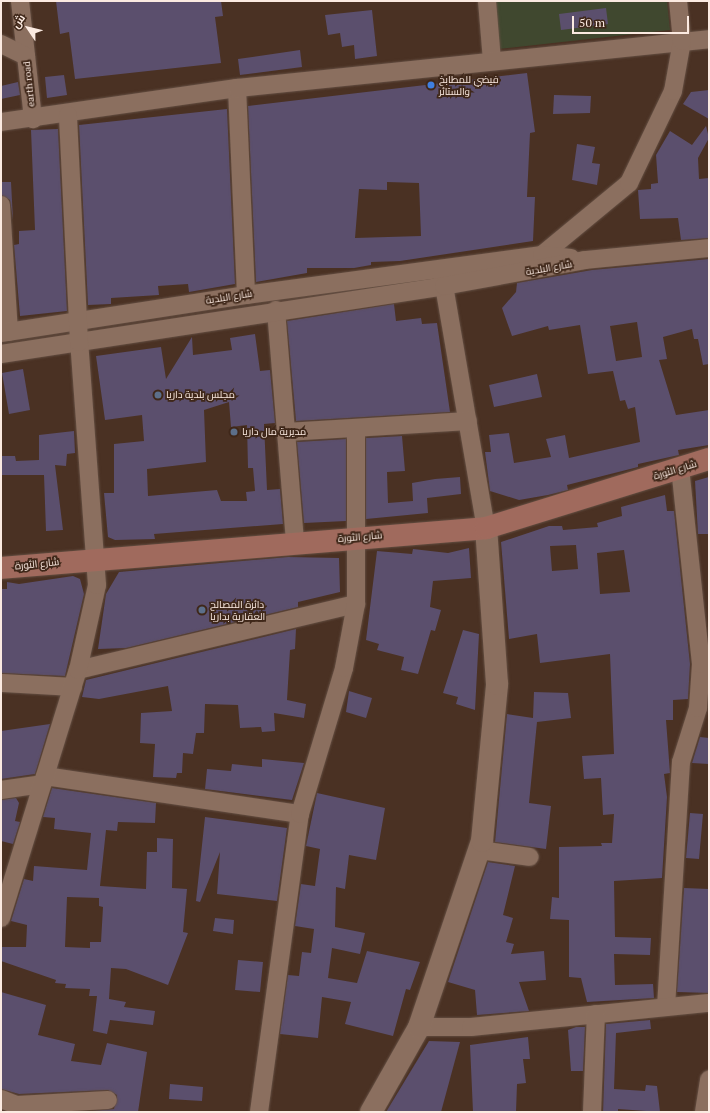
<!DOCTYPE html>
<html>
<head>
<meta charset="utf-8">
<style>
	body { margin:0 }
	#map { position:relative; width:710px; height:1113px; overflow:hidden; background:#4a3123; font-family:"PT Serif",Cairo,serif }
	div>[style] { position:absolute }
	.green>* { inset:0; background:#40482f }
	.building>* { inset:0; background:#5b4f6d }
	.roads { filter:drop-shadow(0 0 1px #644f43) drop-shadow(0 0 1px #644f43) }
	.minor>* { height:18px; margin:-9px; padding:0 9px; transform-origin:9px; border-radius:9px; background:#8b6f5f }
	.tertiary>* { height:22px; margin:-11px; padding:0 11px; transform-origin:11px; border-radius:11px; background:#8b6f5f }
	.secondary>* { height:22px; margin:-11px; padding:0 11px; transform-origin:11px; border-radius:11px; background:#a06a5d }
	.dots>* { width:11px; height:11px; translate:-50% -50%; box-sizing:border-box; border:2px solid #3f2719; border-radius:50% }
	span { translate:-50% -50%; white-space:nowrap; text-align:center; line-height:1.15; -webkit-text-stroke:3.5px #3f2719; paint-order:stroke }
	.poi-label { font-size:10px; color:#fbeae1 }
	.left { translate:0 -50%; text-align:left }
	.street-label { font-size:10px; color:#fbeae1 }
	.frame { position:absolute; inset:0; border:2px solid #fbeae1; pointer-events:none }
	.north { position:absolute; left:8px; top:8px; width:40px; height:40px; -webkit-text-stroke:3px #3f2719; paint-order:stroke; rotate:305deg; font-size:11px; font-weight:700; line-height:16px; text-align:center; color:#fbeae1 }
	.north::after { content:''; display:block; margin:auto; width:14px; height:18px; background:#fbeae1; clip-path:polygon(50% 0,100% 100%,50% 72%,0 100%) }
	.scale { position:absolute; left:572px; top:16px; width:117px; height:18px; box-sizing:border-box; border:2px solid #fbeae1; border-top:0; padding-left:5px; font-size:12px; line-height:14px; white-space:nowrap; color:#fbeae1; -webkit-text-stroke:3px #3f2719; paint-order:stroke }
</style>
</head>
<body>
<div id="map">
	<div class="green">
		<div style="clip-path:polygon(494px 1px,667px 1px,670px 30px,498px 49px)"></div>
	</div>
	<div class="building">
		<div style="clip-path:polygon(56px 1px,221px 1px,223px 16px,215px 17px,221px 63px,75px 79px,69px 32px,60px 34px)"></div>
		<div style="clip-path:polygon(606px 8px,608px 24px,561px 30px,559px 14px)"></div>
		<div style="clip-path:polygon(372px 10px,377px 56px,355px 59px,354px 45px,342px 47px,340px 33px,328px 35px,325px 15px)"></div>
		<div style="clip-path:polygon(300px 50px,302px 67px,240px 75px,238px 59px)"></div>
		<div style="clip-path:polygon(evenodd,527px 73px,535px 132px,530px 133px,527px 197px,535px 197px,533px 241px,400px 261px,371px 262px,371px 265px,354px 268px,307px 268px,307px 273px,256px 282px,248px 106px,527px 73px,387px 182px,419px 183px,421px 236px,355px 238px,359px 189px,387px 190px,387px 182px)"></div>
		<div style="clip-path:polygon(64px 75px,67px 95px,47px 98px,45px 77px)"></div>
		<div style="clip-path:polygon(18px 82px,20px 95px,1px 99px,1px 86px)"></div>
		<div style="clip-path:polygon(709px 90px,709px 119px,683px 104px,691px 92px)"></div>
		<div style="clip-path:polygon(554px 95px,591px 96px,590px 113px,553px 114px)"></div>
		<div style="clip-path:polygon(227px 109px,235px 284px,189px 292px,188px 284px,158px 286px,159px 295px,111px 298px,111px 304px,88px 305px,79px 125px)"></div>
		<div style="clip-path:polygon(706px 126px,709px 138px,698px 158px,699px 179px,709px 178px,709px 238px,681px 240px,678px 218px,640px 219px,638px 190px,651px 189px,651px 184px,658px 183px,656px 155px,670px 131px,692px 145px)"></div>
		<div style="clip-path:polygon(58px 129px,67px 311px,20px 316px,14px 245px,19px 244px,19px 231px,35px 230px,31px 130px)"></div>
		<div style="clip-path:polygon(577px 144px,595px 147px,592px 163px,600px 164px,597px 185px,572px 180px)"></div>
		<div style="clip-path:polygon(1px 182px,11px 182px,13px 220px,10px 200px,1px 195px)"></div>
		<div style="clip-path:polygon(evenodd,709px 259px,709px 364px,703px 365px,698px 339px,694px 339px,692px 329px,663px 337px,667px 359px,659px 360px,676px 415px,709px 410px,709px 445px,678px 450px,679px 455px,638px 464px,638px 467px,567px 485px,568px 490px,548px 495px,519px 500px,490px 491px,485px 452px,491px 452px,489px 435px,509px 433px,514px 463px,551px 457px,546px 439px,565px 435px,569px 458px,640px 442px,635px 407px,628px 409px,625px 400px,620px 401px,613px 371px,588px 374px,580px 325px,549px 330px,548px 326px,512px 336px,502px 308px,516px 292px,517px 283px,592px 270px,709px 259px,637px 322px,642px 357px,616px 361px,610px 326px,637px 322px)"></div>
		<div style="clip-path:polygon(394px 304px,396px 321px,421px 318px,422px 324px,437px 323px,450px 412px,296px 421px,287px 321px)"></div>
		<div style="clip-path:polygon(evenodd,255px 334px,260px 371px,270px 370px,275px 423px,264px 424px,267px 490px,280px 489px,283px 524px,154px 534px,155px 539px,115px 540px,108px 537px,104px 493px,114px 493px,114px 444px,144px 441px,142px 415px,105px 420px,96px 356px,161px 347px,166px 379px,192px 337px,193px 355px,232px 350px,230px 338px,255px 334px,229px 402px,231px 427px,247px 425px,248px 468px,253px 468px,255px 491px,246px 492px,247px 501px,221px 501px,217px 490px,148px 496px,147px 469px,206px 462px,204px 410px,229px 402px)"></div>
		<div style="clip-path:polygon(23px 369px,30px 410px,9px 414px,2px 373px)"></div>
		<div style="clip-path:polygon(537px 374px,542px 397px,494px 407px,489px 385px)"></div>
		<div style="clip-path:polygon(74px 431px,75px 453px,67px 454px,66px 466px,55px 465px,63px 530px,46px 531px,44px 475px,1px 475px,1px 456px,15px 456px,16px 461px,39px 460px,39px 435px)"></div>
		<div style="clip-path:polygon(402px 436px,405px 471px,387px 472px,388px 503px,413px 501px,412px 483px,435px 479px,460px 477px,461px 494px,427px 498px,428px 513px,366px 519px,366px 438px)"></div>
		<div style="clip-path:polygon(346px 439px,346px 521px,304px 523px,297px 442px)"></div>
		<div style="clip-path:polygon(709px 477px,709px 534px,698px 534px,695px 481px)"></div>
		<div style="clip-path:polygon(evenodd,665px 495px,667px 511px,674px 511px,690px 664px,688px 699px,673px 700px,673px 720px,666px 720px,670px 773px,664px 774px,667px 797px,662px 878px,614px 881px,615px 937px,651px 938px,650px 955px,614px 954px,615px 985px,653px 984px,654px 998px,587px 1002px,581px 978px,569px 977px,569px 920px,550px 919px,552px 897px,559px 898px,559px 847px,602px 846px,601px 843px,612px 843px,614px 814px,603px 815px,601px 778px,584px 779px,582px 756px,614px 754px,610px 654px,540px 663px,537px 634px,509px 639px,501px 542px,549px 526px,562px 526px,563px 530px,598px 527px,597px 523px,622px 516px,621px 507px,665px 495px,576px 545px,578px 569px,552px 571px,550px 546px,576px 545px,665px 495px,624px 550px,630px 592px,600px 594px,597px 553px,624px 550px)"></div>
		<div style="clip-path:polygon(469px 548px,471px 578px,433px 581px,430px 607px,441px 610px,435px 631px,431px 630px,418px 674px,401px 670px,404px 657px,377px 650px,379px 644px,366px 640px,377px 551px,412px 554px,413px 549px,448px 553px)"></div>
		<div style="clip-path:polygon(288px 557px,339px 558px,340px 592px,298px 602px,298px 607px,126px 648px,98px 649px,106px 594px,119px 572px)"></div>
		<div style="clip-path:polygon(73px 576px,80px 579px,84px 594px,65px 676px,1px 673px,1px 589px,7px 589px,7px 582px,19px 584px)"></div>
		<div style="clip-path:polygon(296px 629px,295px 649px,290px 650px,287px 700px,306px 704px,304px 718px,274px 713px,275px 731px,262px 732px,261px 727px,240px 728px,238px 705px,205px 704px,204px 733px,196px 733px,193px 754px,183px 753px,182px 773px,177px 773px,176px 778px,153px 777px,155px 744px,140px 743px,141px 713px,172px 711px,168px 686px,99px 699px,82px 697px,86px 680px)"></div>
		<div style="clip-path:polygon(463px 630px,479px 634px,475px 710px,456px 704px,458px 697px,443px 693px)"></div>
		<div style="clip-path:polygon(349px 691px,372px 698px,366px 718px,346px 712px)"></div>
		<div style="clip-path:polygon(534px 692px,568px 693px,571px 718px,537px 722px,529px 803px,551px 806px,546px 849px,495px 842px,507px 714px,533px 718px)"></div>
		<div style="clip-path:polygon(50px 724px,35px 774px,1px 779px,1px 731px)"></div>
		<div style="clip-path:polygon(700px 737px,709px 738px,709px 764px,692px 763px)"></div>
		<div style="clip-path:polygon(262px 759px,304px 763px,292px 800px,205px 789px,207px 769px,231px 771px,232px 764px,262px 767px)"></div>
		<div style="clip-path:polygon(evenodd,52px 788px,156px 803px,155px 823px,118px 822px,117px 831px,106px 830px,100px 886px,146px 889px,147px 852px,157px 852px,157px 838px,173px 839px,172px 888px,187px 889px,183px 932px,188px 933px,168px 985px,126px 969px,111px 968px,109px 999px,126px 1002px,124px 1007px,155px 1011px,153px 1025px,110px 1020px,107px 1034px,93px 1031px,97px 996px,89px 996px,90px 989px,65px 988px,66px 984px,55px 983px,56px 980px,1px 961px,1px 947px,26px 947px,27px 925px,11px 921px,24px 879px,33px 881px,34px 866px,87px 870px,91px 833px,54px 829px,55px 818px,43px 817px,52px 788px,67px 897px,99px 898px,99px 906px,103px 907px,101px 942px,90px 942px,90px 948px,65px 947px,67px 897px)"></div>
		<div style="clip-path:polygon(317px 793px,385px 808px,376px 860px,349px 855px,345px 889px,336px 887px,335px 927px,365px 933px,360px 954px,332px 948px,328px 978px,357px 983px,367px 951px,420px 962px,410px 990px,406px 989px,393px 1036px,345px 1024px,351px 1002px,322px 997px,318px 1038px,280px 1034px,288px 975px,299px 976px,302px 952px,311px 953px,314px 929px,295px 926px,301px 884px,315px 886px,320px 849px,306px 846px)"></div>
		<div style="clip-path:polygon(16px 798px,19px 803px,15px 821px,20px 822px,13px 844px,1px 841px,1px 800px)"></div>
		<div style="clip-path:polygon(690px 813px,703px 814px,699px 859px,686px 858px)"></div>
		<div style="clip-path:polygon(205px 817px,287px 828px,277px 901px,217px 894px,220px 852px,200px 902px,196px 901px)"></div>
		<div style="clip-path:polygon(488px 862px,515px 866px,503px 915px,513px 918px,506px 942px,514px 944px,511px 954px,544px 951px,546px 980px,519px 982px,529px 1011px,477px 1015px,475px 990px,448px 982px)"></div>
		<div style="clip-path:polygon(684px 888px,709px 889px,709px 993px,677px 992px)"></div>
		<div style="clip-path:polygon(215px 918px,234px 920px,233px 934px,213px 931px)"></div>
		<div style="clip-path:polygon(238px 960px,263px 962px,260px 992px,235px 990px)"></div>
		<div style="clip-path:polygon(1px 992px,46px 1005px,38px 1035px,75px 1044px,71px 1061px,101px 1065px,107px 1043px,147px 1052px,138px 1112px,81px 1112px,114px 1109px,117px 1095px,108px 1090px,19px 1094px,1px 1089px)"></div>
		<div style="clip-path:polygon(650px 1020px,651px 1029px,616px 1033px,614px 1089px,645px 1091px,646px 1085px,657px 1086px,660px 1112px,618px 1109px,618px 1112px,603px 1112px,606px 1024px)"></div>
		<div style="clip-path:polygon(576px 1027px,585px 1027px,583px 1071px,571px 1071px,568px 1030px)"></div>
		<div style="clip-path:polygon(528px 1037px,530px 1059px,523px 1059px,526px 1083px,517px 1084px,516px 1112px,473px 1112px,470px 1045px)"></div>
		<div style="clip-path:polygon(429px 1041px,460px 1042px,441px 1112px,386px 1112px)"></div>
		<div style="clip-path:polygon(170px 1084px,203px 1087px,202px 1101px,169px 1099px)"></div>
	</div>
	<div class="roads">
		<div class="minor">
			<div style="left:20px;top:1px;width:119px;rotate:83.7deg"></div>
			<div style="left:487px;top:1px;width:59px;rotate:85.2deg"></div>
			<div style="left:1px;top:44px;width:28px;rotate:26deg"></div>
			<div style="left:237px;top:88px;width:207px;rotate:87.5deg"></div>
			<div style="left:1px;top:122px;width:238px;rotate:-8.2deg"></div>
			<div style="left:237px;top:88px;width:475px;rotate:-5.9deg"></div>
			<div style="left:1px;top:205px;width:127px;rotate:86.4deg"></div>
			<div style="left:542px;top:255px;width:113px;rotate:-39.6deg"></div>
			<div style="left:629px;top:183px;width:102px;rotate:-64.4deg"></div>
			<div style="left:673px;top:91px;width:51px;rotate:-79.8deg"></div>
			<div style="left:682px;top:41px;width:40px;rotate:-95.7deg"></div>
			<div style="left:442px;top:274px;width:258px;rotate:80.2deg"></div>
			<div style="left:276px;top:310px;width:234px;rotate:85.3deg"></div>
			<div style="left:1px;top:333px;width:248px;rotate:-8.8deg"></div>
			<div style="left:246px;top:295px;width:299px;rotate:-7.7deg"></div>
			<div style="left:542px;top:255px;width:29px;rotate:6deg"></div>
			<div style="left:1px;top:354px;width:448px;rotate:-8.7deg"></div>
			<div style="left:444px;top:286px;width:143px;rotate:-10.4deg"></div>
			<div style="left:585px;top:260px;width:125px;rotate:-5.5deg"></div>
			<div style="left:287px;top:432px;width:181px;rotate:-3.5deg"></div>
			<div style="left:78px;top:670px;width:286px;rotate:-13.4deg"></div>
			<div style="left:1px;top:683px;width:72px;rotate:3.2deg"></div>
			<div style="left:45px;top:776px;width:258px;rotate:8.5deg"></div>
			<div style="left:1px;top:790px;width:41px;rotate:-8.3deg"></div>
			<div style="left:479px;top:850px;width:51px;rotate:7.8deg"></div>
			<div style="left:1px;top:918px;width:260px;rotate:-72.8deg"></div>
			<div style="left:78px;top:670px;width:87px;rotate:-77.4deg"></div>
			<div style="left:97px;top:585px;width:244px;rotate:-94.2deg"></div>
			<div style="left:79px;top:342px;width:227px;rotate:-92.8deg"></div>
			<div style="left:666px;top:1007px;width:245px;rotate:-86.5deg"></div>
			<div style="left:681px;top:762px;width:57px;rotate:-72.5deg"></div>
			<div style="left:698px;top:708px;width:44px;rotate:-86.1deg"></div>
			<div style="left:701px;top:664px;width:197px;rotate:-96.1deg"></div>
			<div style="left:419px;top:1027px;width:52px"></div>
			<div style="left:471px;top:1027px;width:239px;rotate:-5.8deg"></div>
			<div style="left:1px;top:1099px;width:17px;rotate:21deg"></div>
			<div style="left:17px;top:1105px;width:7px;rotate:98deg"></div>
			<div style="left:17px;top:1105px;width:91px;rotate:-3.1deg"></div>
			<div style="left:259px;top:1112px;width:301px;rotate:-82.2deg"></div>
			<div style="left:300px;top:814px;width:152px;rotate:-73.2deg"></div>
			<div style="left:344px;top:668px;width:65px;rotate:-79.4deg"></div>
			<div style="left:356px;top:604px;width:176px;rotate:-90deg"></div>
			<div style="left:592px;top:1112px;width:98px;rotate:-87.7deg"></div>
			<div style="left:704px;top:1112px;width:33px;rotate:-81deg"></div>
		</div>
		<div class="tertiary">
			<div style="left:371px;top:1112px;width:98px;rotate:-60.5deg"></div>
			<div style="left:419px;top:1027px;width:196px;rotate:-71.3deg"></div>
			<div style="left:482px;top:841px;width:158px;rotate:-84.5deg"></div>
			<div style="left:497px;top:684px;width:156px;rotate:-94deg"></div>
		</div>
		<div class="secondary">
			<div style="left:1px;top:568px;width:487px;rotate:-4.7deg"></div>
			<div style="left:486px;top:528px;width:233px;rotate:-17.2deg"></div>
		</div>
	</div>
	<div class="dots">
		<div style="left:431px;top:85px;background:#3f7fe0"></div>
		<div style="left:158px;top:395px;background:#5c6f8a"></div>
		<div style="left:234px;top:432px;background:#5c6f8a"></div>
		<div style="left:202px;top:610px;background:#5c6f8a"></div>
	</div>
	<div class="poi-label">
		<span class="left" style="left:439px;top:85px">فيضي للمطابخ<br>والستائر</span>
		<span class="left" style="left:166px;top:395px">مجلس بلدية داريا</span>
		<span class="left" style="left:242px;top:432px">مديرية مال داريا</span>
		<span class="left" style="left:210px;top:610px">دائرة المصالح<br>العقارية بداريا</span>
	</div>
	<div class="street-label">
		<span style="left:29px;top:84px;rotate:-96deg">earth road</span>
		<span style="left:549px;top:268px;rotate:-10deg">شارع البلدية</span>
		<span style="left:229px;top:297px;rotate:-9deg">شارع البلدية</span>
		<span style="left:675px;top:470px;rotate:-17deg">شارع الثورة</span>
		<span style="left:360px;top:537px;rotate:-5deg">شارع الثورة</span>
		<span style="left:37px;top:564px;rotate:-6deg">شارع الثورة</span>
	</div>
	<div class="frame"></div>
	<div class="north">ش</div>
	<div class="scale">50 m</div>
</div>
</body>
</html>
